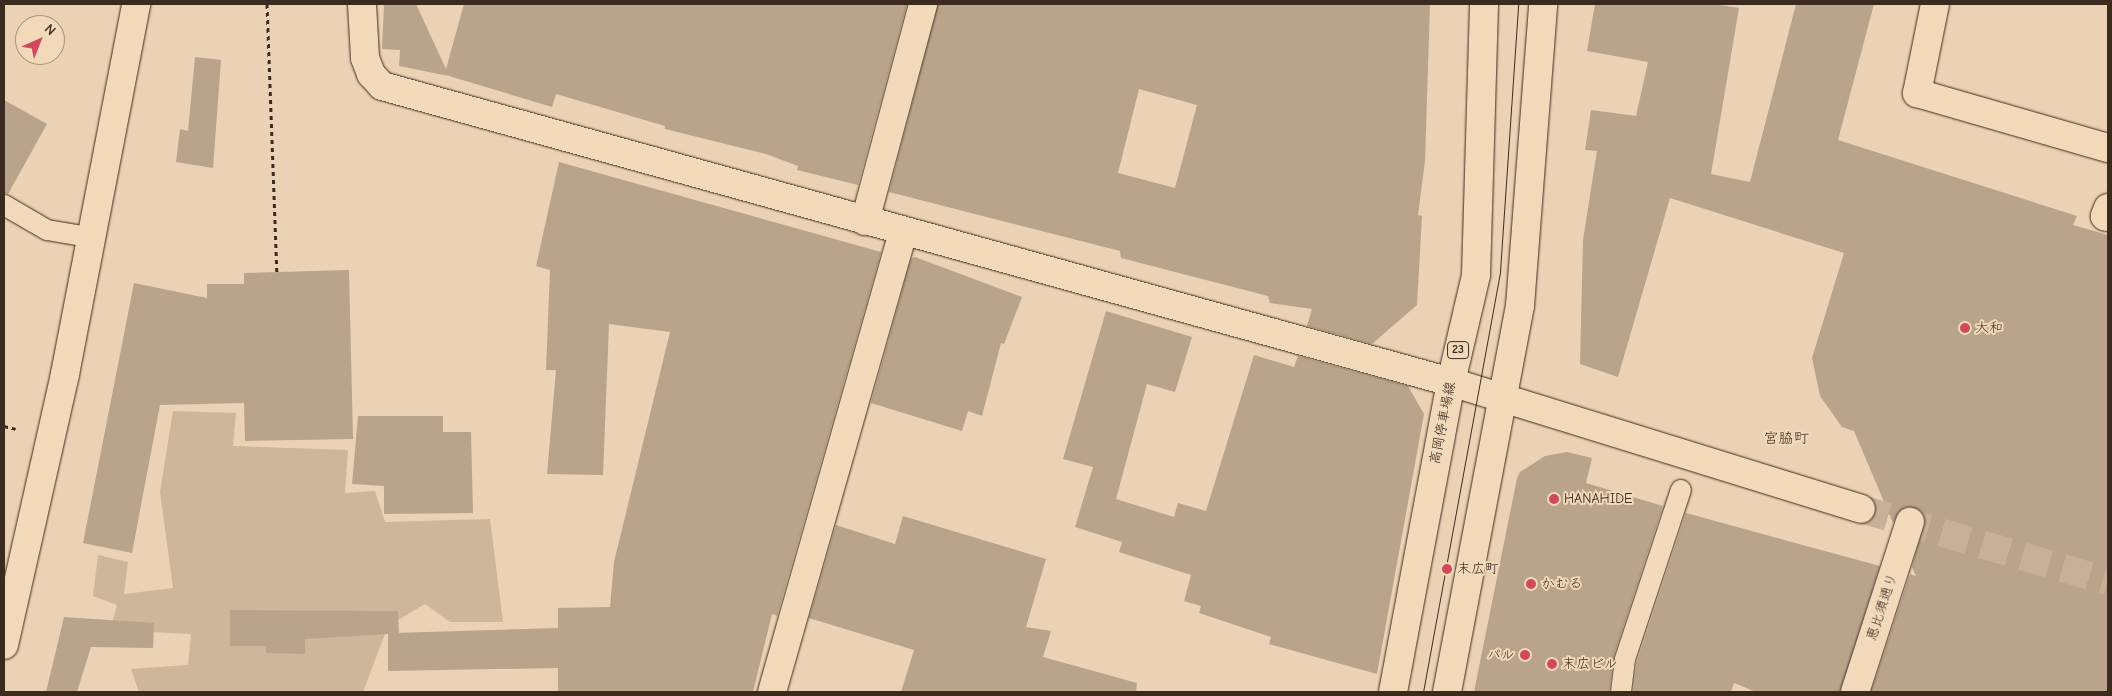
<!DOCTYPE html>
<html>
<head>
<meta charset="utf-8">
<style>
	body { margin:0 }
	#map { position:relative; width:2112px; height:696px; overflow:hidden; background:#ebd2b4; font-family:"Comic Neue","Klee One",sans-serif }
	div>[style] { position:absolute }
	.green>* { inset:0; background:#ceb69b }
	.building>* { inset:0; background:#b9a38a }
	.street-tunnel>* { height:28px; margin-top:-14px; transform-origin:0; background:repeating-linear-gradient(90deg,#c8b096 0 28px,transparent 0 42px) }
	.path>* { height:3px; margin-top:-1.5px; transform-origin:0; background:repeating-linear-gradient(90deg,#3b2a1e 0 4px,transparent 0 8px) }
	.roads { filter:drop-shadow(0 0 1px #3b2a1e) drop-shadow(0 0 1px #3b2a1e) }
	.lane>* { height:20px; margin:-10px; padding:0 10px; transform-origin:10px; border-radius:10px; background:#f2d9ba }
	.street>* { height:28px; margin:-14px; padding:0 14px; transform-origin:14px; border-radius:14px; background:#f2d9ba }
	.secondary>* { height:28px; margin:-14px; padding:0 14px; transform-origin:14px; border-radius:14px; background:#f2d9ba }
	.primary>* { height:28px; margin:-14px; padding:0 14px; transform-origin:14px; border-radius:14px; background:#f2d9ba }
	.tram>* { height:1px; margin:-0.5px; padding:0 0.5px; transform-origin:0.5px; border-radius:0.5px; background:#3b2a1e }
	.dots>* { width:14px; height:14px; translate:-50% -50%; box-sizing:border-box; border:2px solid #f2d9ba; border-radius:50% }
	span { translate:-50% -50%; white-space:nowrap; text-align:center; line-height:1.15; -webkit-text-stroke:4px #f2d9ba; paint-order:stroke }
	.shield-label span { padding:1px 4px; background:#f2d9ba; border:1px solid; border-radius:4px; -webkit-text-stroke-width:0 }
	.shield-label { font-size:12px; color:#3b2a1e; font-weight:700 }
	.poi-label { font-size:14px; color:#3b2a1e }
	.left { translate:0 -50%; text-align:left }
	.right { translate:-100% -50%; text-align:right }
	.street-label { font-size:14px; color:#3b2a1e }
	.neighbourhood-label { font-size:15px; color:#3b2a1e }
	.frame { position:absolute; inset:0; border:5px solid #3b2a1e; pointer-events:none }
	.north { position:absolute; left:15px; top:15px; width:50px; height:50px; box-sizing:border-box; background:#f2d9ba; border:1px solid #a9937c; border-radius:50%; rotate:44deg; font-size:14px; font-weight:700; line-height:20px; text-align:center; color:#3b2a1e }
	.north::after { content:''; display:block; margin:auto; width:18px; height:22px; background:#d1495b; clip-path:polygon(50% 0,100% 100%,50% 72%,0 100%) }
</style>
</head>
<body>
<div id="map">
	<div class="green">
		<div style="clip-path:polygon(173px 411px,236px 413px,233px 446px,348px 450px,345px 493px,375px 491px,385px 522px,490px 519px,503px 622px,450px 622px,425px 604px,388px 626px,363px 692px,139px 692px,131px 669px,188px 665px,191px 634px,110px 630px,117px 605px,93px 596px,98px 555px,128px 562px,124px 594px,173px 588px,160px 492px)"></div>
	</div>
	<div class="building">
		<div style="clip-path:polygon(416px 4px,446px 69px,464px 4px,907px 4px,858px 185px,797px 170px,798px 166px,766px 154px,665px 129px,665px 126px,556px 94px,552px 107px,449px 76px,399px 66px,400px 50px,382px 49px,384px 5px)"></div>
		<div style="clip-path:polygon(evenodd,938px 4px,1430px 4px,1425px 161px,1418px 215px,1422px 216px,1417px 305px,1372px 344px,1307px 326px,1312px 309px,1270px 303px,1268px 296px,1121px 258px,1120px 251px,889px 192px,938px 4px,1139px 89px,1197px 105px,1175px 188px,1118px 173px,1139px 89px)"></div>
		<div style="clip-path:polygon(1595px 4px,1714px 4px,1739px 8px,1711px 174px,1750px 182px,1796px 4px,1874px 4px,1838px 140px,2077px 216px,2073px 225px,2108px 235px,2108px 692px,1871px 692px,1910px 574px,1916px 576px,1912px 567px,1925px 519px,1921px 511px,1907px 507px,1899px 511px,1893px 523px,1854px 431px,1842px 427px,1820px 396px,1812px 358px,1844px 253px,1670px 198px,1618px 377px,1580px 364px,1583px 240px,1597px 151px,1585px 150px,1591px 110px,1636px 116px,1648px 62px,1587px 51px)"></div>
		<div style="clip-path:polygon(195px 57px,221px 60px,213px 168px,176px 162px,180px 129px,188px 131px)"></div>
		<div style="clip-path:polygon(4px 100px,47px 124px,8px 194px,4px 193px)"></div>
		<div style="clip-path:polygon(559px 162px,881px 252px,777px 616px,772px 614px,753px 692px,558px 692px,558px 668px,388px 671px,388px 634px,305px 639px,305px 654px,266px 653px,266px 646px,230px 646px,230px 610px,398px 611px,399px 633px,393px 633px,558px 628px,558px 608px,610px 607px,614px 562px,670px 332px,609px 324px,603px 475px,547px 474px,556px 370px,546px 370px,550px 270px,536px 266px)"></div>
		<div style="clip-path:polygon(915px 257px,1022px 297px,1004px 344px,1001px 343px,982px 416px,968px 411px,962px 431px,871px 403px,911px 259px)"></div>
		<div style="clip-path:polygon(349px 270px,353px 439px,245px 441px,244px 403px,160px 405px,132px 553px,83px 543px,134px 283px,207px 298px,207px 284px,244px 284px,244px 273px)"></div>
		<div style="clip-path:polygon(1106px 311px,1192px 337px,1175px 392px,1147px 384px,1116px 499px,1174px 517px,1178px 503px,1206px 511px,1254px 355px,1294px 367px,1298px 356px,1408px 386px,1424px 414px,1377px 674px,1269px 644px,1271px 637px,1199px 613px,1201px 606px,1184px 601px,1191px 575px,1119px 552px,1122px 542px,1075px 527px,1093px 467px,1063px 459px)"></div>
		<div style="clip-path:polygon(358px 416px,443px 416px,443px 432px,471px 432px,473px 513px,384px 514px,384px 486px,352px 484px)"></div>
		<div style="clip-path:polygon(1567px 452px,1592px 458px,1586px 483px,1663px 506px,1614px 655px,1609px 692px,1474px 692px,1517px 478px,1520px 472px,1545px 456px)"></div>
		<div style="clip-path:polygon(1686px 513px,1880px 566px,1840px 692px,1756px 692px,1734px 683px,1731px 692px,1633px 692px,1637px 662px)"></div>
		<div style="clip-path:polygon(903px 516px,1046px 559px,1026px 627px,1051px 631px,1043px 657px,1137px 683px,1136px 692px,901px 692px,914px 650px,809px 618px,836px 525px,895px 544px)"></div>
		<div style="clip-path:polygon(64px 617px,154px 623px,153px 648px,91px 647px,77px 692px,46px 692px)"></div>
	</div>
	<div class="street-tunnel">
		<div style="left:1861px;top:509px;width:257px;rotate:16.3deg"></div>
	</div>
	<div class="path">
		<div style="left:267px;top:4px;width:268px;rotate:87.9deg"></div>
		<div style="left:4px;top:426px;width:12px;rotate:14deg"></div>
	</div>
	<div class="roads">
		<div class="lane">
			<div style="left:4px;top:205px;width:50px;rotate:30.2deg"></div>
			<div style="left:47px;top:230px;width:43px;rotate:9.5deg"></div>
			<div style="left:1621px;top:692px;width:33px;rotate:-83deg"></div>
			<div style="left:1625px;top:659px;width:178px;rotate:-71.7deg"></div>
		</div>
		<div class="street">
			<div style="left:362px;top:4px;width:54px;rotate:86.8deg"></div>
			<div style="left:365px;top:58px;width:17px;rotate:69deg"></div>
			<div style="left:371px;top:74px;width:16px;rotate:47deg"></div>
			<div style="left:382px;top:86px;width:1109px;rotate:15.48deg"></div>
			<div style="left:1451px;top:382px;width:429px;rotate:17.2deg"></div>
			<div style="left:1935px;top:4px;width:91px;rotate:101.4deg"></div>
			<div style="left:1917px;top:93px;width:199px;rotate:16.1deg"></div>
			<div style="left:2108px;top:208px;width:9px;rotate:111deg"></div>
			<div style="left:2105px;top:216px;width:3px;rotate:18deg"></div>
			<div style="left:865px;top:221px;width:225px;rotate:-75deg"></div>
			<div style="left:772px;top:692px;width:478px;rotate:-74.1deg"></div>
			<div style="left:1855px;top:692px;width:179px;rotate:-72.1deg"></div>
		</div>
		<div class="secondary">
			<div style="left:4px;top:645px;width:278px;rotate:-77.3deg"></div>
			<div style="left:65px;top:374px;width:377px;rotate:-79.1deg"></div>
		</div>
		<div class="primary">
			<div style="left:1393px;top:692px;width:315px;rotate:-79.4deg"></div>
			<div style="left:1451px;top:382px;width:110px;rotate:-76.8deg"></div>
			<div style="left:1476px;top:275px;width:271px;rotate:-88.3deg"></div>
			<div style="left:1447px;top:692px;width:393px;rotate:-79.3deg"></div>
			<div style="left:1520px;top:306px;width:303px;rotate:-85.6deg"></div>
		</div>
	</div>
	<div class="tram">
		<div style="left:1423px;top:692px;width:428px;rotate:-79.6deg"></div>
		<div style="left:1500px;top:271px;width:268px;rotate:-86.1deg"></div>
	</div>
	<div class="dots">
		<div style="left:1965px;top:328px;background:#d1495b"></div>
		<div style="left:1554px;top:499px;background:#d1495b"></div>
		<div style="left:1447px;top:569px;background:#d1495b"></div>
		<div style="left:1531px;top:584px;background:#d1495b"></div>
		<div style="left:1525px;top:655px;background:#d1495b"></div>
		<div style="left:1552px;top:664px;background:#d1495b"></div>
	</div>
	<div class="shield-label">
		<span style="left:1458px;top:350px">23</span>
	</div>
	<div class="poi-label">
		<span class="left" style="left:1975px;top:328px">大和</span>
		<span class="left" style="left:1564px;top:499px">HANAHIDE</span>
		<span class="left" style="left:1457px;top:569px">末広町</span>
		<span class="left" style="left:1541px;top:584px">かむる</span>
		<span class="right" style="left:1515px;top:655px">パル</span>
		<span class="left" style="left:1562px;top:664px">末広ビル</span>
	</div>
	<div class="street-label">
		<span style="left:1443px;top:423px;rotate:-79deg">高岡停車場線</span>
		<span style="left:1882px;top:607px;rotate:-72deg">恵比須通り</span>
	</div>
	<div class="neighbourhood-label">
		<span style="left:1786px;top:439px">宮脇町</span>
	</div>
	<div class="frame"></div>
	<div class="north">N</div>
</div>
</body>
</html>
